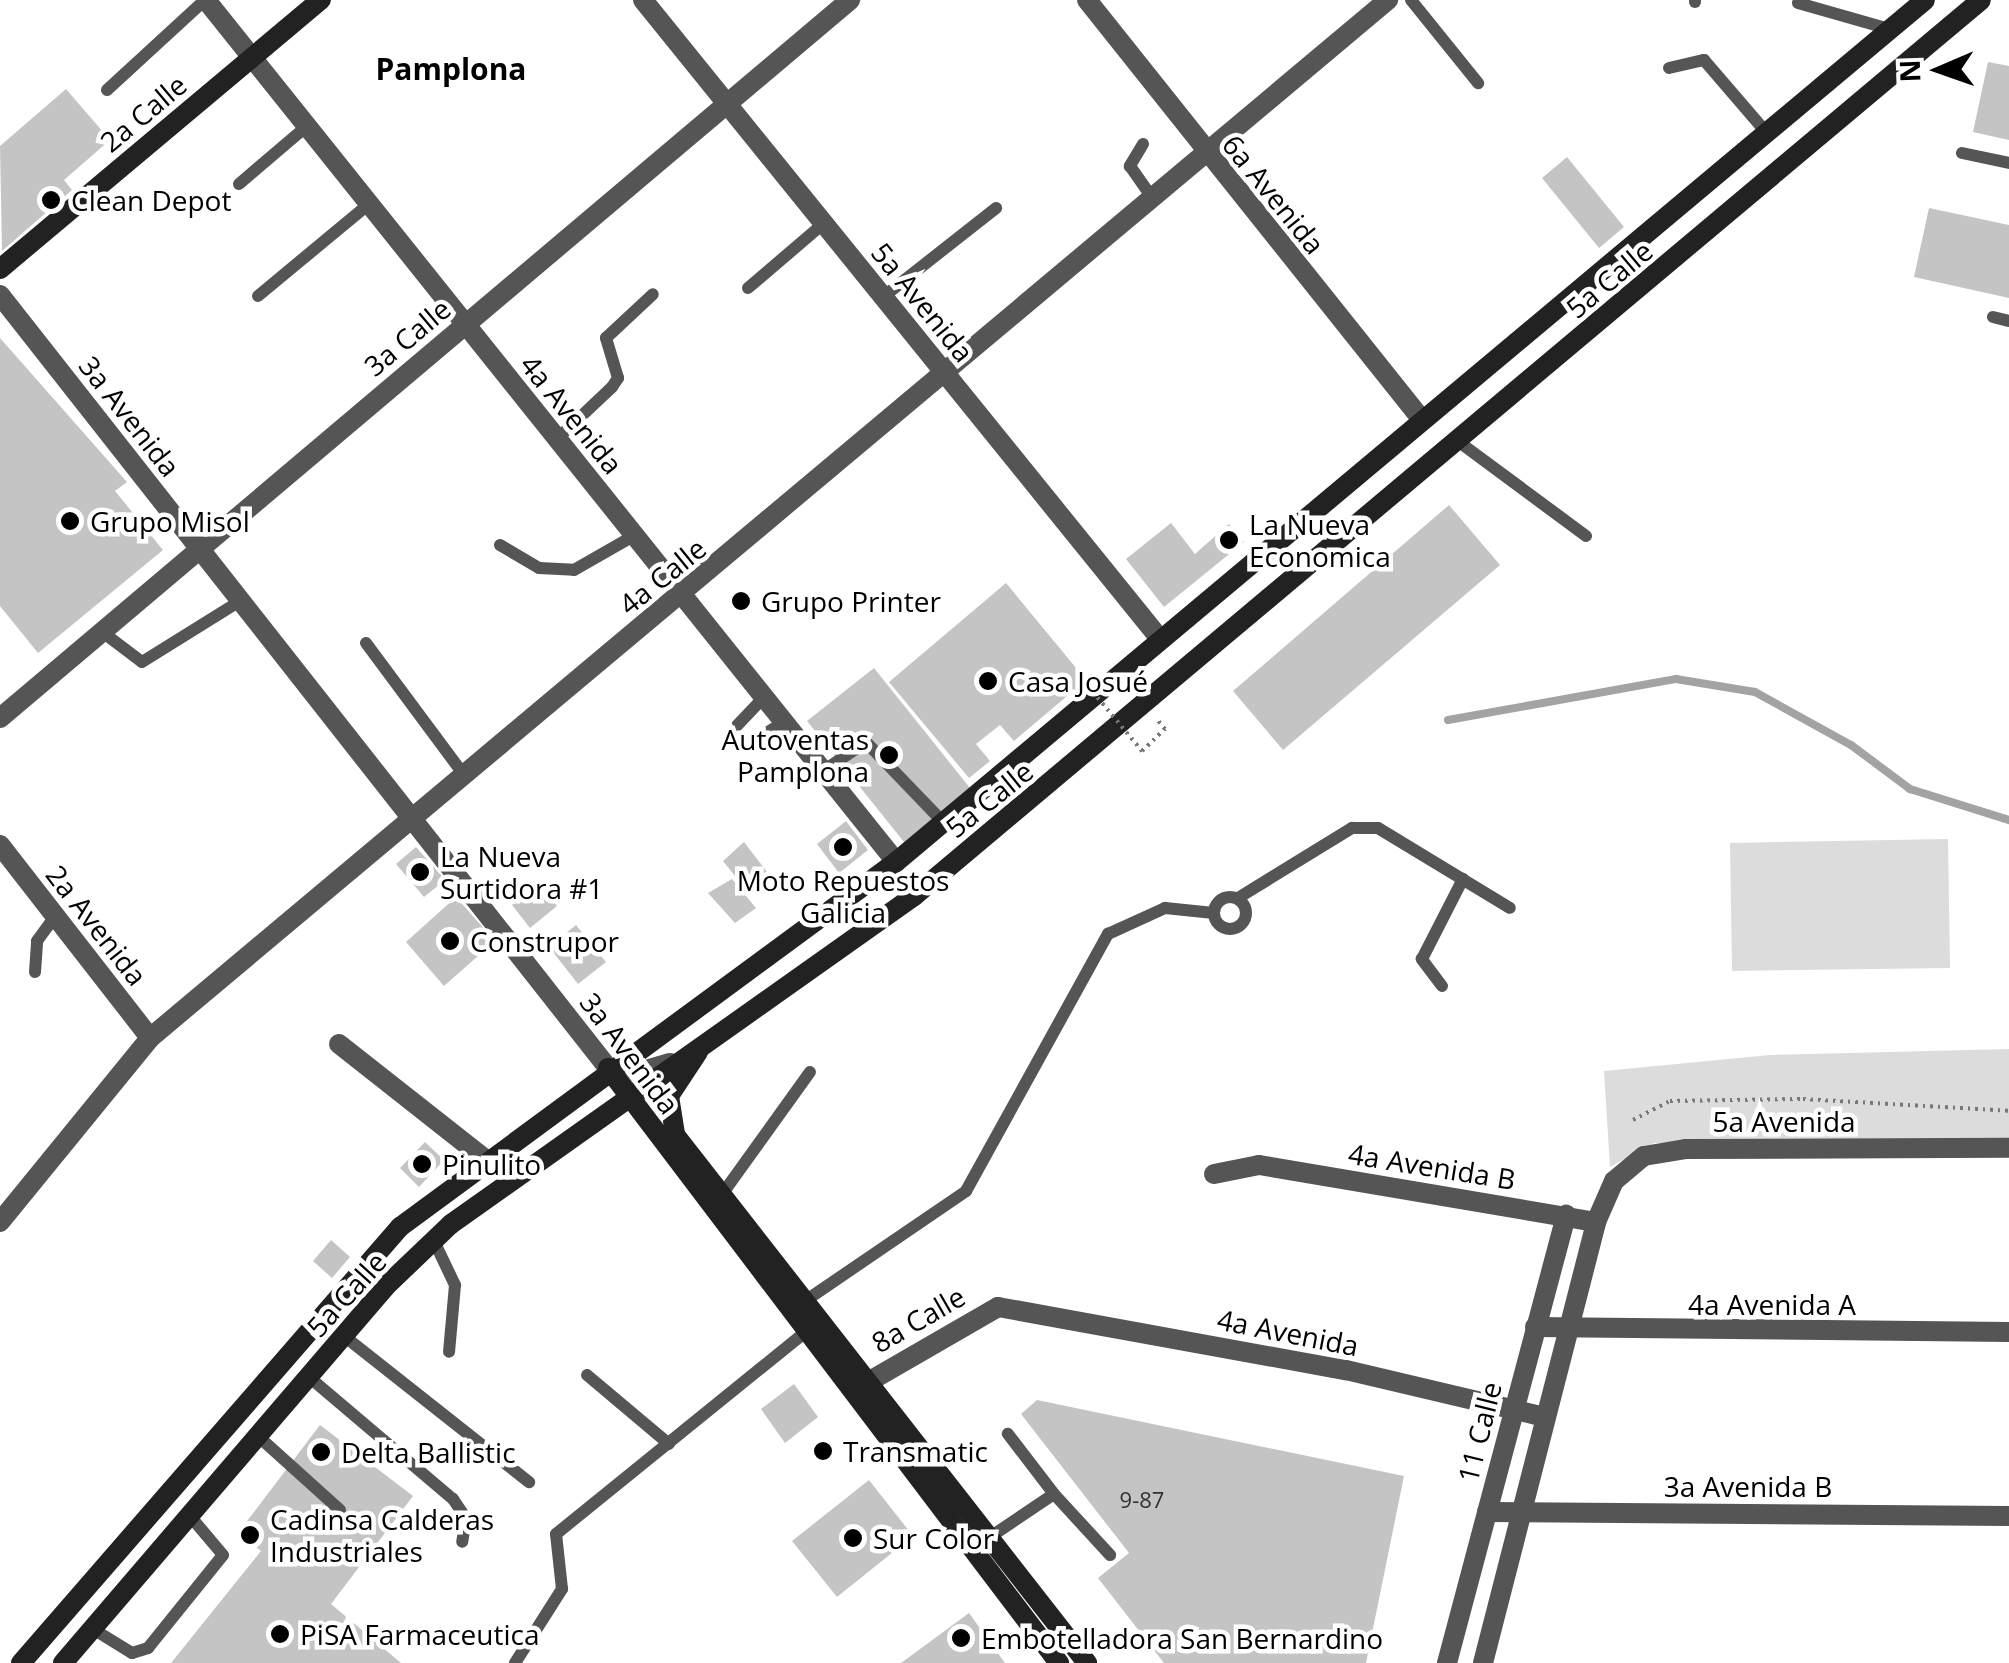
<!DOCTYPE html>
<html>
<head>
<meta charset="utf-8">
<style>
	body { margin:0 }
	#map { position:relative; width:2009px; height:1663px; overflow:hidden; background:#fff; font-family:"Open Sans",sans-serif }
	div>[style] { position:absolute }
	.green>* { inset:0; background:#dcdcdc }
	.stream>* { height:8px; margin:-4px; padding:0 4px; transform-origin:4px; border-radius:4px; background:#a3a3a3 }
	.building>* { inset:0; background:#c4c4c4 }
	.path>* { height:4px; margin-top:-2px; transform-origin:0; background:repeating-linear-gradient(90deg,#777 0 2.5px,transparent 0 7.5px) }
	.lane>* { height:12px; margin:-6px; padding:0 6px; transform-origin:6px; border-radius:6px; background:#555 }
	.lane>.ring { margin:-6px; padding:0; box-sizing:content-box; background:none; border:12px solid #555; border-radius:50% }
	.street>* { height:20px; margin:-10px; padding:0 10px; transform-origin:10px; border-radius:10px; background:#555 }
	.secondary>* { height:20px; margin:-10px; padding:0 10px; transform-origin:10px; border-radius:10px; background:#222 }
	.path-bridge>* { height:4px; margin-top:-2px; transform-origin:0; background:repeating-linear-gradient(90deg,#777 0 2.5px,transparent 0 7.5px) }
	.dots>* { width:28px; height:28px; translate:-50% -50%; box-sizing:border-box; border:5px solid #fff; border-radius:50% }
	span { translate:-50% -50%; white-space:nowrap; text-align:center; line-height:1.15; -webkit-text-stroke:9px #fff; paint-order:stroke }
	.number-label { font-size:22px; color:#313131 }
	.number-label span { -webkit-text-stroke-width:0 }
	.street-label { font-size:28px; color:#000 }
	.poi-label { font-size:28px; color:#000 }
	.left { translate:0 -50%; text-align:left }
	.right { translate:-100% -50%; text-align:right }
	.neighbourhood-label { font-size:30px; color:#000; font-weight:700 }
	.north { position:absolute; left:1889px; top:20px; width:100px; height:100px; -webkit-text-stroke:8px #fff; paint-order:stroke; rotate:268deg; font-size:28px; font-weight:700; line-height:40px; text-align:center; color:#000 }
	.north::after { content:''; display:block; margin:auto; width:35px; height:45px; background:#000; clip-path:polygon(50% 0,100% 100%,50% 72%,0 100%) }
</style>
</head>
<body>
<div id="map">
	<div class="green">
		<div style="clip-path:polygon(1948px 839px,1950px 968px,1732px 971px,1730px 843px)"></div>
		<div style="clip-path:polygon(2009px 1049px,2009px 1138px,1654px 1143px,1610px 1167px,1604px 1071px,1770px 1055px)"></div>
	</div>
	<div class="stream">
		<div style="left:1448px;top:720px;width:232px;rotate:-10.2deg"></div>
		<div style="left:1676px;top:679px;width:80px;rotate:9.3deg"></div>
		<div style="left:1755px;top:692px;width:110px;rotate:28.9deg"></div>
		<div style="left:1851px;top:745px;width:74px;rotate:36.7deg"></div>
		<div style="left:1910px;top:789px;width:104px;rotate:17.4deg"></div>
	</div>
	<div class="building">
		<div style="clip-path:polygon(1988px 62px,2009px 66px,2009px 140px,1973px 132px)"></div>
		<div style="clip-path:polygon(66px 89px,110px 140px,64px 180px,72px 190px,2px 251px,0 146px)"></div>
		<div style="clip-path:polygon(1567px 157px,1624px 227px,1599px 248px,1542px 178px)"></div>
		<div style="clip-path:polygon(1929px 208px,2009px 225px,2009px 298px,1914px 277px)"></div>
		<div style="clip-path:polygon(0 338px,127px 482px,115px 491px,163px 550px,38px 653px,0 606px)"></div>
		<div style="clip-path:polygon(1449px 505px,1500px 565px,1283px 750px,1233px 691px)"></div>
		<div style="clip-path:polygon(1171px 523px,1195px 554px,1229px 524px,1244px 542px,1164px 607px,1126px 559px)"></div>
		<div style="clip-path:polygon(1006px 583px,1086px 680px,1014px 741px,1000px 725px,976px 744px,990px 761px,969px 778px,889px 682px)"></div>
		<div style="clip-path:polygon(874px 668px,970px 788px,904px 842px,807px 721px)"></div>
		<div style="clip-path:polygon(846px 821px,868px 850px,839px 873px,817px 844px)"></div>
		<div style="clip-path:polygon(744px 842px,767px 872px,746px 890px,723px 861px)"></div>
		<div style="clip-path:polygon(416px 847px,445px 880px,424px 897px,396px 864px)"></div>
		<div style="clip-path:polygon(732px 879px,756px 908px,735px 923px,708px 893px)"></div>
		<div style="clip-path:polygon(539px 883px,557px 906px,530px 928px,512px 905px)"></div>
		<div style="clip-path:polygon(456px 897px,495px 941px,444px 986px,406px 942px)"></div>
		<div style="clip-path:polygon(576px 925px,606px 962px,578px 984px,549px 947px)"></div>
		<div style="clip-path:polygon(425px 1142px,444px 1160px,419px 1187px,400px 1168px)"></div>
		<div style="clip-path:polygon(331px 1240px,350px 1257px,332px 1278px,313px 1261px)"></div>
		<div style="clip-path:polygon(794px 1384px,818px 1417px,785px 1443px,761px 1409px)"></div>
		<div style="clip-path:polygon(1037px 1400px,1404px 1476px,1366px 1663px,1164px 1663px,1098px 1578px,1129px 1553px,1021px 1414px)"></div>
		<div style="clip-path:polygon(320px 1425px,413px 1496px,331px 1604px,401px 1663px,171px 1663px,261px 1551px,238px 1533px)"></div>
		<div style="clip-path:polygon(869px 1480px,913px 1536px,837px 1597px,792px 1541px)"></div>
		<div style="clip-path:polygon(969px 1613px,1005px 1663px,901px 1663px)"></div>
	</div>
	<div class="path">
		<div style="left:1142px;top:751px;width:32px;rotate:-44deg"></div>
		<div style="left:1165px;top:729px;width:13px;rotate:-129deg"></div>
		<div style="left:1633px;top:1120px;width:42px;rotate:-27.2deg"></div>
		<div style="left:1670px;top:1101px;width:133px;rotate:-0.9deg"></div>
		<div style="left:1803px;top:1099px;width:206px;rotate:3.3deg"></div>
	</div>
	<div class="lane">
		<div style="left:1411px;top:0;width:107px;rotate:51.1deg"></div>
		<div style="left:1695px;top:2px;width:2px;rotate:-90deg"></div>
		<div style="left:1798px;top:3px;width:95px;rotate:15.9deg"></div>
		<div style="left:1669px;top:68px;width:36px;rotate:-13deg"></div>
		<div style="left:1704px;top:60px;width:95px;rotate:49.3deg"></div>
		<div style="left:107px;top:90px;width:133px;rotate:-42.6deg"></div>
		<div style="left:1143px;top:144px;width:26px;rotate:121deg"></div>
		<div style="left:1130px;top:166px;width:39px;rotate:55deg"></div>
		<div style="left:1962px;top:153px;width:48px;rotate:12deg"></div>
		<div style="left:239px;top:184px;width:89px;rotate:-40.5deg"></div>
		<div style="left:748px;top:288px;width:100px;rotate:-40.5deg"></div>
		<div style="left:258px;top:296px;width:144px;rotate:-39.7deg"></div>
		<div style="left:883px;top:297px;width:144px;rotate:-38.2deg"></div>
		<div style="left:1993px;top:317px;width:16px;rotate:14deg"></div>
		<div style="left:557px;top:439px;width:76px;rotate:-43.4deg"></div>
		<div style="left:612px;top:387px;width:11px;rotate:-56deg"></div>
		<div style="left:618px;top:378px;width:42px;rotate:-106.7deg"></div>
		<div style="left:606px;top:338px;width:64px;rotate:-43.1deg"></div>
		<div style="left:1459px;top:442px;width:158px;rotate:36.5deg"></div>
		<div style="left:500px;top:545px;width:45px;rotate:30.5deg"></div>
		<div style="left:539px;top:568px;width:35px;rotate:3deg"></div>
		<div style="left:574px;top:570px;width:70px;rotate:-29.8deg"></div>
		<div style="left:101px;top:631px;width:51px;rotate:37.1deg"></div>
		<div style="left:142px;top:662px;width:115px;rotate:-31.9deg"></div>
		<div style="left:366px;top:643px;width:159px;rotate:53.4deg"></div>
		<div style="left:764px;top:697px;width:47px;rotate:133.3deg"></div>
		<div style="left:732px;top:731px;width:20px;rotate:57deg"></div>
		<div style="left:743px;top:748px;width:49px;rotate:-32.4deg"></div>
		<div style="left:823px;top:771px;width:52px;rotate:-34deg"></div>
		<div style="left:866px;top:742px;width:111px;rotate:46.1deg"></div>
		<div class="ring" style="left:1214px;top:897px;width:20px;height:20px"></div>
		<div style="left:1238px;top:898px;width:134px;rotate:-31.6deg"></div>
		<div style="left:1352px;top:828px;width:26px"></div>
		<div style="left:1378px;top:828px;width:154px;rotate:31.2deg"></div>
		<div style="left:35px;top:972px;width:31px;rotate:-86deg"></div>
		<div style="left:37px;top:941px;width:31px;rotate:-54deg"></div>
		<div style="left:1442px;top:986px;width:34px;rotate:-127deg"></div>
		<div style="left:1422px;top:959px;width:90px;rotate:-62.9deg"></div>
		<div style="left:723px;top:1193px;width:149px;rotate:-54.3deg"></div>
		<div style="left:434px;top:1241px;width:49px;rotate:64.5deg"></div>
		<div style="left:455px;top:1285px;width:67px;rotate:95.1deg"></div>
		<div style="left:805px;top:1301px;width:195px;rotate:-34.3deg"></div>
		<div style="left:966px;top:1191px;width:294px;rotate:-61.1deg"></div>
		<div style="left:1108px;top:934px;width:63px;rotate:-24.5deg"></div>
		<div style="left:1165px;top:908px;width:49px;rotate:5.8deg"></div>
		<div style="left:344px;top:1336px;width:236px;rotate:38.3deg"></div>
		<div style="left:587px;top:1375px;width:107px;rotate:40.1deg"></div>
		<div style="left:309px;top:1377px;width:189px;rotate:40.3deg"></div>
		<div style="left:453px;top:1499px;width:23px;rotate:56deg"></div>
		<div style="left:466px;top:1518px;width:24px;rotate:99deg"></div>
		<div style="left:259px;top:1437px;width:109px;rotate:42deg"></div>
		<div style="left:1054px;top:1494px;width:83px;rotate:47.4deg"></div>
		<div style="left:990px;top:1537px;width:77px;rotate:-33.9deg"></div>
		<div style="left:1054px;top:1494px;width:76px;rotate:-127.5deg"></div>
		<div style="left:93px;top:1629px;width:46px;rotate:31.6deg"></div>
		<div style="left:132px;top:1653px;width:17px;rotate:-17deg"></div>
		<div style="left:148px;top:1648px;width:119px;rotate:-51.1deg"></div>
		<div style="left:223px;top:1555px;width:51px;rotate:-130.2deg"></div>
		<div style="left:515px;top:1663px;width:88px;rotate:-57.6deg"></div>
		<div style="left:562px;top:1589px;width:55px;rotate:-96.2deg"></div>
		<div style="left:556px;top:1534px;width:327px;rotate:-39deg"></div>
	</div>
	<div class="street">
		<div style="left:206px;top:0;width:1104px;rotate:51.32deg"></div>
		<div style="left:643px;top:0;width:822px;rotate:51.02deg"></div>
		<div style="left:1087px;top:0;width:537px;rotate:51.42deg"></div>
		<div style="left:0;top:295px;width:983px;rotate:51.81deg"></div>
		<div style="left:608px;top:1068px;width:19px;rotate:25deg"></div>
		<div style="left:625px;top:1076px;width:47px;rotate:-16.1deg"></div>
		<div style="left:0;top:718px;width:1113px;rotate:-40.19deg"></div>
		<div style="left:0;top:845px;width:244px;rotate:52.1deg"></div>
		<div style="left:339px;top:1044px;width:186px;rotate:38.2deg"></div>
		<div style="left:1214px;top:1174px;width:46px;rotate:-11.3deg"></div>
		<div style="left:1259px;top:1165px;width:342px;rotate:9.6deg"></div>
		<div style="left:0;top:1222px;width:237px;rotate:-50.8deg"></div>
		<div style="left:150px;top:1038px;width:1616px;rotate:-39.98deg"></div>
		<div style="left:1535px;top:1327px;width:474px;rotate:0.6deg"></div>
		<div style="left:856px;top:1389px;width:164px;rotate:-30deg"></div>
		<div style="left:998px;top:1307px;width:354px;rotate:10.3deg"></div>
		<div style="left:1346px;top:1370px;width:204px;rotate:13.3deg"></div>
		<div style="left:1487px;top:1512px;width:522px;rotate:0.44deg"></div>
		<div style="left:1447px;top:1663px;width:464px;rotate:-75.1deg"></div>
		<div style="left:1483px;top:1663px;width:455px;rotate:-75.6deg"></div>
		<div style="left:1596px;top:1222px;width:45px;rotate:-66.3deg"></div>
		<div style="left:1614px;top:1181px;width:39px;rotate:-40deg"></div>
		<div style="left:1644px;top:1156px;width:43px;rotate:-9.5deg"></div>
		<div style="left:1686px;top:1149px;width:323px;rotate:-0.2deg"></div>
	</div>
	<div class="secondary">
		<div style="left:0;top:269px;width:419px;rotate:-40deg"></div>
		<div style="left:698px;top:1052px;width:53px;rotate:123.4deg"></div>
		<div style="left:669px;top:1096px;width:39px;rotate:81deg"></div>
		<div style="left:675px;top:1135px;width:670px;rotate:52.03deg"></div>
		<div style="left:608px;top:1068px;width:747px;rotate:52.84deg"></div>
		<div style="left:21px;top:1663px;width:578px;rotate:-49deg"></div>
		<div style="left:400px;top:1227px;width:616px;rotate:-36.35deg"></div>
		<div style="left:896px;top:862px;width:1342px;rotate:-39.95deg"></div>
		<div style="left:63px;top:1663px;width:495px;rotate:-49.4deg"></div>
		<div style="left:385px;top:1287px;width:91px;rotate:-43.7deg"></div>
		<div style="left:451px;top:1224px;width:567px;rotate:-35.31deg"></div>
		<div style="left:914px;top:896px;width:1393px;rotate:-40.02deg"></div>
	</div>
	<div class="path-bridge">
		<div style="left:1088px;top:686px;width:85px;rotate:50.3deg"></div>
	</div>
	<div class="dots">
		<div style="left:51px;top:200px;background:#000"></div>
		<div style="left:70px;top:521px;background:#000"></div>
		<div style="left:1229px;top:540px;background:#000"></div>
		<div style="left:741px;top:601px;background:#000"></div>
		<div style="left:988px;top:681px;background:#000"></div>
		<div style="left:889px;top:755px;background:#000"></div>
		<div style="left:843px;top:847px;background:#000"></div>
		<div style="left:420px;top:872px;background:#000"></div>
		<div style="left:450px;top:941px;background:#000"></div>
		<div style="left:422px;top:1164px;background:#000"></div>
		<div style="left:823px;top:1451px;background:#000"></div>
		<div style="left:321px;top:1452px;background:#000"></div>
		<div style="left:250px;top:1535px;background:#000"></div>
		<div style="left:853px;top:1538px;background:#000"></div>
		<div style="left:280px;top:1634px;background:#000"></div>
		<div style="left:961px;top:1638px;background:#000"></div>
	</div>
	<div class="number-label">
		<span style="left:1142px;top:1500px">9-87</span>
	</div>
	<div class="street-label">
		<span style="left:143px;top:113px;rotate:-40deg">2a Calle</span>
		<span style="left:1274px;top:194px;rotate:51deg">6a Avenida</span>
		<span style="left:1609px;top:279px;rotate:-40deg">5a Calle</span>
		<span style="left:923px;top:302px;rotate:51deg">5a Avenida</span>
		<span style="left:407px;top:337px;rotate:-40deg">3a Calle</span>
		<span style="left:572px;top:414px;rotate:51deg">4a Avenida</span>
		<span style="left:130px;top:416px;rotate:52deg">3a Avenida</span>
		<span style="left:662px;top:576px;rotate:-39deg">4a Calle</span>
		<span style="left:989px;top:799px;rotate:-39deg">5a Calle</span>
		<span style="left:97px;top:925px;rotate:52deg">2a Avenida</span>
		<span style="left:630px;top:1053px;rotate:53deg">3a Avenida</span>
		<span style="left:1784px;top:1121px">5a Avenida</span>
		<span style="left:1432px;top:1166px;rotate:9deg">4a Avenida B</span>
		<span style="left:346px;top:1294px;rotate:-48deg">5a Calle</span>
		<span style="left:1772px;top:1304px">4a Avenida A</span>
		<span style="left:918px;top:1319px;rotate:-30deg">8a Calle</span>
		<span style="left:1288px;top:1332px;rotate:11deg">4a Avenida</span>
		<span style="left:1479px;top:1432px;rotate:-76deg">11 Calle</span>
		<span style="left:1748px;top:1486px">3a Avenida B</span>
	</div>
	<div class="poi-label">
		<span class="left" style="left:71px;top:200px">Clean Depot</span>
		<span class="left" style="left:90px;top:521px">Grupo Misol</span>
		<span class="left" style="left:1249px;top:540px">La Nueva<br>Economica</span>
		<span class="left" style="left:761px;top:601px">Grupo Printer</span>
		<span class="left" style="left:1008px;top:681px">Casa Josué</span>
		<span class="right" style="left:869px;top:755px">Autoventas<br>Pamplona</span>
		<span class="left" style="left:440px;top:872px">La Nueva<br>Surtidora #1</span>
		<span style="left:843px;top:896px">Moto Repuestos<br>Galicia</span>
		<span class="left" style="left:470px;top:941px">Construpor</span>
		<span class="left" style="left:442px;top:1164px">Pinulito</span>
		<span class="left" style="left:843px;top:1451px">Transmatic</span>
		<span class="left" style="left:341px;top:1452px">Delta Ballistic</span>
		<span class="left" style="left:270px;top:1535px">Cadinsa Calderas<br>Industriales</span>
		<span class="left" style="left:873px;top:1538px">Sur Color</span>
		<span class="left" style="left:300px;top:1634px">PiSA Farmaceutica</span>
		<span class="left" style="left:981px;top:1638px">Embotelladora San Bernardino</span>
	</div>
	<div class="neighbourhood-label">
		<span style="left:451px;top:69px">Pamplona</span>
	</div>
	<div class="north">N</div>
</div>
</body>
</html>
